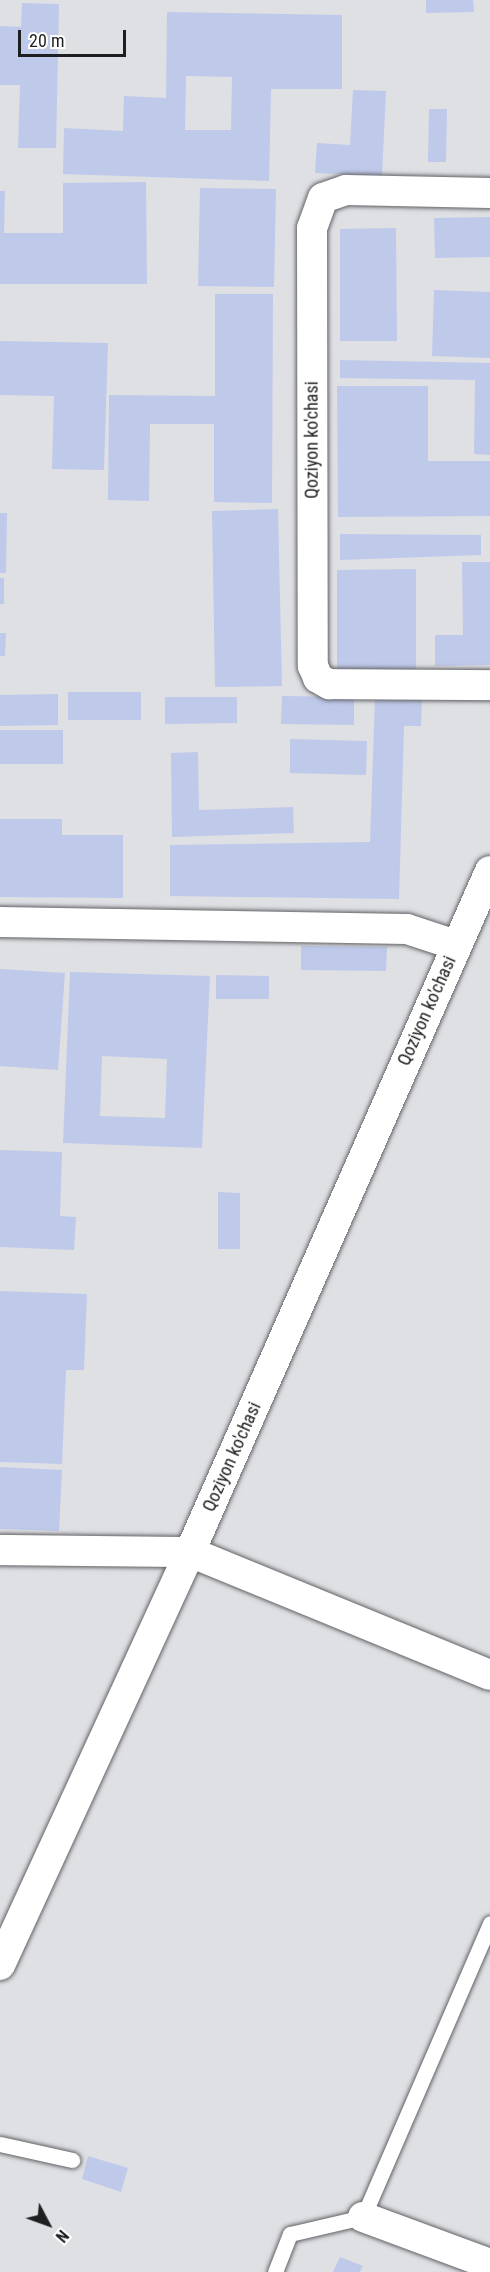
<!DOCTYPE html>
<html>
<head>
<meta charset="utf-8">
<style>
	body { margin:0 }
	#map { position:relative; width:490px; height:2272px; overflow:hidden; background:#dfe0e4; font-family:"Roboto Condensed",sans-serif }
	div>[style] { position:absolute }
	.building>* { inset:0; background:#bfc9ea }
	.roads { filter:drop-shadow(0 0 2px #626366) drop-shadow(0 0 2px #626366) }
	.service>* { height:15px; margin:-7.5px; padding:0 7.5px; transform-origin:7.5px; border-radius:7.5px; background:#fff }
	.minor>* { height:30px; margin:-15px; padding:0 15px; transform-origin:15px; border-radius:15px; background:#fff }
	span { translate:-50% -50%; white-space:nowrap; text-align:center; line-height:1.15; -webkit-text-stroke:5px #fff; paint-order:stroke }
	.street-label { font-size:18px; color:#1e1f20 }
	.north { position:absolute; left:18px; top:2194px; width:60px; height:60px; -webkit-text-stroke:4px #fff; paint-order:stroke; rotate:131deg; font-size:16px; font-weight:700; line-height:24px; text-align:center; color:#1e1f20 }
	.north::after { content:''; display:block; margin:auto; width:21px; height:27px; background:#1e1f20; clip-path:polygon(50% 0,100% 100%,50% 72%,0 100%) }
	.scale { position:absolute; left:18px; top:30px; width:108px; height:27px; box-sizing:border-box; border:3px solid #1e1f20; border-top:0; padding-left:8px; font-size:18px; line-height:21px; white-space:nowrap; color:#1e1f20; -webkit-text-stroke:4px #fff; paint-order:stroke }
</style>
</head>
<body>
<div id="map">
	<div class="building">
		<div style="clip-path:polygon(426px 0,473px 0,474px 12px,426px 13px)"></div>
		<div style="clip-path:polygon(22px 3px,59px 4px,56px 148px,18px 148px,20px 85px,0 85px,0 26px,21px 27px)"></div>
		<div style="clip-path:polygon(evenodd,167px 12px,342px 15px,342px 89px,271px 89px,269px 181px,63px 174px,64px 128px,123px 131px,124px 96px,166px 98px,167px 12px,186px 76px,232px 77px,231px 130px,185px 130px,186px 76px)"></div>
		<div style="clip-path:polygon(353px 90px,386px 91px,382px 176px,315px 173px,317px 143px,350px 145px)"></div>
		<div style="clip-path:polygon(429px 109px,447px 109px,446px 162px,428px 162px)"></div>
		<div style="clip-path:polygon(146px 182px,147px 284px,0 284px,0 191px,5px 191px,4px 233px,63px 233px,63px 183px)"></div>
		<div style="clip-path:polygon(200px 188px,276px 189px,274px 287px,198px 286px)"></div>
		<div style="clip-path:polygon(490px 217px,490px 257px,435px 258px,434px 218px)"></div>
		<div style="clip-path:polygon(396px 228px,397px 341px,340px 341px,340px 229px)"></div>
		<div style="clip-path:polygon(434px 290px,490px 292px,490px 358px,432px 356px)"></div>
		<div style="clip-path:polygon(215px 294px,273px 294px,272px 503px,214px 502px,214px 424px,150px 424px,149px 501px,108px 500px,109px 395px,215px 396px)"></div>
		<div style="clip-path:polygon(0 341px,108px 343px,104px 470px,52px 469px,54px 396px,0 395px)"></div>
		<div style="clip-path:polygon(340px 360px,490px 363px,490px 455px,474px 454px,475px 380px,340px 378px)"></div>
		<div style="clip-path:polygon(337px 386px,428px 386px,428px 461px,490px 461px,490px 516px,338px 517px)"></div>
		<div style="clip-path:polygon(278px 509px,282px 686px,215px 687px,212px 511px)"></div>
		<div style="clip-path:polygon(0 513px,7px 513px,6px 573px,0 573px)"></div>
		<div style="clip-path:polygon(340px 534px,481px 535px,481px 555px,340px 560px)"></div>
		<div style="clip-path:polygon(462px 562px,490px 562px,490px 665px,435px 666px,435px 635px,463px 635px)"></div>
		<div style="clip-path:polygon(416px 569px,416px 673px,337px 673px,337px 570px)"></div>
		<div style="clip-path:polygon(0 578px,4px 578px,4px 604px,0 604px)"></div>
		<div style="clip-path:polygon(0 633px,6px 633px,5px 656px,0 656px)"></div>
		<div style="clip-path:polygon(68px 692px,141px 692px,141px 720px,68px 720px)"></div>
		<div style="clip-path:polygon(58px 694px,58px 725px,0 726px,0 695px)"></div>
		<div style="clip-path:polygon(282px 696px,354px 697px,354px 725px,281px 724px)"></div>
		<div style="clip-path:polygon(165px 697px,237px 697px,237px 723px,165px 724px)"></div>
		<div style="clip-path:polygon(375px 698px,422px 699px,421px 726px,404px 726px,399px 899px,170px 896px,170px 845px,370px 842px)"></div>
		<div style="clip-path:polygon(0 730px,63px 730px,63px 764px,0 764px)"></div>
		<div style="clip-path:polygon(290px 739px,367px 741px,366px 775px,290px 773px)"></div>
		<div style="clip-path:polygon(198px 752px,199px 810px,293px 807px,294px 833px,172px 837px,171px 753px)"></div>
		<div style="clip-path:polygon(0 819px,62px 819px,62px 835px,123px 835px,123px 898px,0 897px)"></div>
		<div style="clip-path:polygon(301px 946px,387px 947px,386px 971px,301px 970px)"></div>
		<div style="clip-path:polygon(0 969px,65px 973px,58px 1070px,0 1066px)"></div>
		<div style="clip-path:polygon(evenodd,70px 972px,210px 976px,202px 1148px,63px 1143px,70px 972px,102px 1056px,167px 1059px,165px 1118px,100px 1116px,102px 1056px)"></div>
		<div style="clip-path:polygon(216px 975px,269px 976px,269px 999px,216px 999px)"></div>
		<div style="clip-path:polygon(0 1150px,62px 1152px,60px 1216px,76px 1217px,74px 1250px,0 1247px)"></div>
		<div style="clip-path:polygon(218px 1192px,240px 1193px,240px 1249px,218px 1249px)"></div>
		<div style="clip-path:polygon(0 1291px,87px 1294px,84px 1370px,66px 1370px,62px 1464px,0 1462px)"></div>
		<div style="clip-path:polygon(0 1467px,62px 1470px,59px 1531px,0 1529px)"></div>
		<div style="clip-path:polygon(88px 2156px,128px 2168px,121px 2192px,82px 2179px)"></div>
		<div style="clip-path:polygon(340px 2257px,363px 2266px,360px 2272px,333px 2272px)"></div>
	</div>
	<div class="roads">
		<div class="service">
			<div style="left:0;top:2144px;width:74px;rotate:12.5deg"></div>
			<div style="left:275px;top:2272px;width:41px;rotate:-68.5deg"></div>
			<div style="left:290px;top:2234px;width:75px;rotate:-13.1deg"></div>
			<div style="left:363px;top:2217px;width:320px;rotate:-66.6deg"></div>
		</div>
		<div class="minor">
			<div style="left:490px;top:193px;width:144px;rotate:-178.8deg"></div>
			<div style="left:346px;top:190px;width:24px;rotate:161deg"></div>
			<div style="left:323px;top:198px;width:32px;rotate:110deg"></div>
			<div style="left:312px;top:228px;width:438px;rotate:89.9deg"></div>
			<div style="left:313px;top:666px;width:13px;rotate:67deg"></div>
			<div style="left:318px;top:678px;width:13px;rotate:29deg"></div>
			<div style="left:329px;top:684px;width:161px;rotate:0.4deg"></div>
			<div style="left:0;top:922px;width:407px;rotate:1deg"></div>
			<div style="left:407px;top:929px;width:52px;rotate:18.1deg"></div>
			<div style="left:0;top:1550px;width:190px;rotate:0.6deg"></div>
			<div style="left:190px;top:1552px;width:324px;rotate:22.3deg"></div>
			<div style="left:0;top:1965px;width:455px;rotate:-65.3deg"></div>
			<div style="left:190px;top:1552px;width:744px;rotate:-66.23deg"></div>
			<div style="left:363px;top:2217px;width:135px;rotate:20.3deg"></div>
		</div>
	</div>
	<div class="street-label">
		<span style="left:312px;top:440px;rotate:-90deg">Qoziyon ko'chasi</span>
		<span style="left:427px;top:1011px;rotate:-66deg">Qoziyon ko'chasi</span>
		<span style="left:232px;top:1457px;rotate:-66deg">Qoziyon ko'chasi</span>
	</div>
	<div class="north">N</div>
	<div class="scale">20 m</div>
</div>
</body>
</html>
